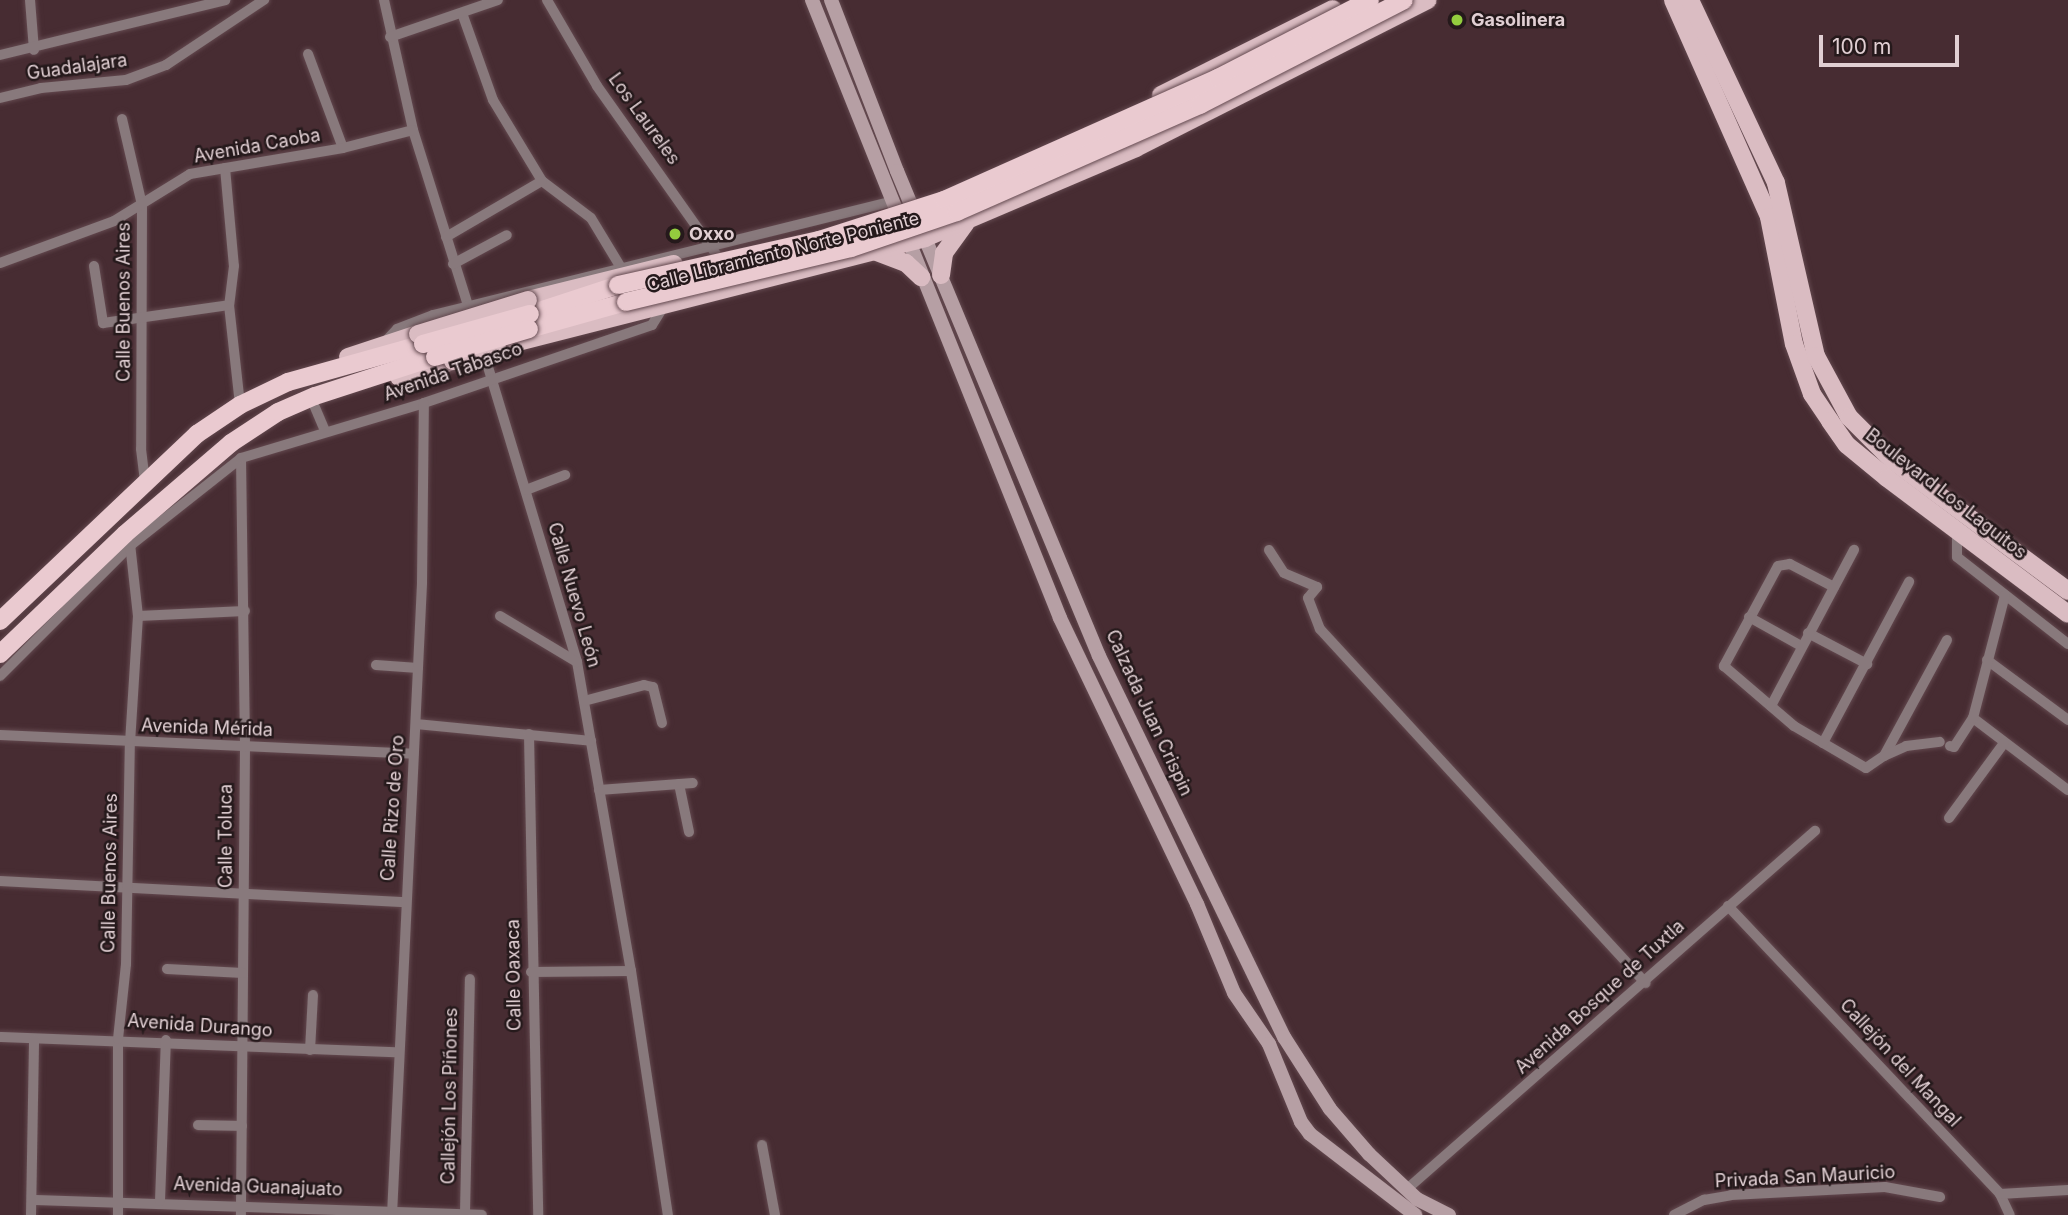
<!DOCTYPE html>
<html>
<head>
<meta charset="utf-8">
<style>
	body { margin:0 }
	#map { position:relative; width:2068px; height:1215px; overflow:hidden; background:#472c32; font-family:Inter,sans-serif }
	div>[style] { position:absolute }
	.roads { filter:drop-shadow(0 0 2px #63494f) drop-shadow(0 0 2px #63494f) }
	.minor>* { height:10px; margin:-5px; padding:0 5px; transform-origin:5px; border-radius:5px; background:#88797c }
	.secondary>* { height:14px; margin:-7px; padding:0 7px; transform-origin:7px; border-radius:7px; background:#b69fa4 }
	.primary>* { height:18px; margin:-9px; padding:0 9px; transform-origin:9px; border-radius:9px; background:#dabcc2 }
	.trunk>* { height:18px; margin:-9px; padding:0 9px; transform-origin:9px; border-radius:9px; background:#eacad0 }
	.bridges { filter:drop-shadow(0 0 2px #63494f) drop-shadow(0 0 2px #63494f) }
	.primary-bridge>* { height:18px; margin:-9px; padding:0 9px; transform-origin:9px; border-radius:9px; background:#dabcc2 }
	.trunk-bridge>* { height:18px; margin:-9px; padding:0 9px; transform-origin:9px; border-radius:9px; background:#eacad0 }
	.dots>* { width:19px; height:19px; translate:-50% -50%; box-sizing:border-box; border:4px solid #25191b; border-radius:50% }
	span { translate:-50% -50%; white-space:nowrap; text-align:center; line-height:1.15; -webkit-text-stroke:5px #25191b; paint-order:stroke }
	.poi-label { font-size:18px; color:#e1cfd3; font-weight:700 }
	.left { translate:0 -50%; text-align:left }
	.street-label { font-size:18px; color:#e1cfd3 }
	.scale { position:absolute; left:1819px; top:35px; width:140px; height:32px; box-sizing:border-box; border:4px solid #e1cfd3; border-top:0; padding-left:9px; font-size:21px; line-height:24px; white-space:nowrap; color:#e1cfd3; -webkit-text-stroke:5px #25191b; paint-order:stroke }
</style>
</head>
<body>
<div id="map">
	<div class="roads">
		<div class="minor">
			<div style="left:30px;top:0;width:50px;rotate:85.4deg"></div>
			<div style="left:384px;top:0;width:133px;rotate:77.4deg"></div>
			<div style="left:413px;top:130px;width:201px;rotate:72.6deg"></div>
			<div style="left:547px;top:0;width:99px;rotate:59.8deg"></div>
			<div style="left:597px;top:86px;width:206px;rotate:54.7deg"></div>
			<div style="left:462px;top:13px;width:92px;rotate:70.4deg"></div>
			<div style="left:493px;top:100px;width:95px;rotate:58.8deg"></div>
			<div style="left:542px;top:181px;width:61px;rotate:37.1deg"></div>
			<div style="left:591px;top:218px;width:56px;rotate:58.9deg"></div>
			<div style="left:390px;top:37px;width:114px;rotate:-18.9deg"></div>
			<div style="left:308px;top:54px;width:100px;rotate:69.6deg"></div>
			<div style="left:0;top:55px;width:232px;rotate:-13.7deg"></div>
			<div style="left:0;top:98px;width:42px;rotate:-13.7deg"></div>
			<div style="left:41px;top:88px;width:85px;rotate:-5.4deg"></div>
			<div style="left:126px;top:80px;width:43px;rotate:-20.6deg"></div>
			<div style="left:166px;top:65px;width:118px;rotate:-33.6deg"></div>
			<div style="left:122px;top:119px;width:88px;rotate:76.9deg"></div>
			<div style="left:142px;top:205px;width:244px;rotate:90.2deg"></div>
			<div style="left:141px;top:449px;width:33px;rotate:83deg"></div>
			<div style="left:225px;top:168px;width:98px;rotate:84.8deg"></div>
			<div style="left:234px;top:266px;width:39px;rotate:97deg"></div>
			<div style="left:229px;top:305px;width:101px;rotate:83.7deg"></div>
			<div style="left:446px;top:237px;width:111px;rotate:-30.3deg"></div>
			<div style="left:0;top:263px;width:121px;rotate:-20.2deg"></div>
			<div style="left:114px;top:221px;width:89px;rotate:-31.7deg"></div>
			<div style="left:190px;top:174px;width:155px;rotate:-9.6deg"></div>
			<div style="left:343px;top:148px;width:72px;rotate:-14.4deg"></div>
			<div style="left:453px;top:264px;width:61px;rotate:-28.2deg"></div>
			<div style="left:94px;top:266px;width:58px;rotate:81deg"></div>
			<div style="left:103px;top:323px;width:127px;rotate:-8.1deg"></div>
			<div style="left:384px;top:343px;width:19px;rotate:-47deg"></div>
			<div style="left:397px;top:329px;width:39px;rotate:-21deg"></div>
			<div style="left:433px;top:315px;width:470px;rotate:-13.9deg"></div>
			<div style="left:482px;top:347px;width:329px;rotate:73.2deg"></div>
			<div style="left:577px;top:662px;width:314px;rotate:80.1deg"></div>
			<div style="left:631px;top:971px;width:247px;rotate:81.4deg"></div>
			<div style="left:314px;top:405px;width:28px;rotate:67deg"></div>
			<div style="left:241px;top:458px;width:289px;rotate:89.2deg"></div>
			<div style="left:245px;top:747px;width:468px;rotate:90.5deg"></div>
			<div style="left:526px;top:490px;width:42px;rotate:-21deg"></div>
			<div style="left:1957px;top:531px;width:26px;rotate:90deg"></div>
			<div style="left:1957px;top:557px;width:141px;rotate:38.1deg"></div>
			<div style="left:1269px;top:550px;width:27px;rotate:57deg"></div>
			<div style="left:1284px;top:573px;width:36px;rotate:23deg"></div>
			<div style="left:1317px;top:587px;width:14px;rotate:129deg"></div>
			<div style="left:1308px;top:598px;width:33px;rotate:69deg"></div>
			<div style="left:1320px;top:629px;width:481px;rotate:47.4deg"></div>
			<div style="left:1834px;top:587px;width:50px;rotate:-152.4deg"></div>
			<div style="left:1790px;top:564px;width:12px;rotate:171deg"></div>
			<div style="left:1778px;top:566px;width:114px;rotate:118.4deg"></div>
			<div style="left:1724px;top:666px;width:92px;rotate:40.6deg"></div>
			<div style="left:1794px;top:726px;width:83px;rotate:30.3deg"></div>
			<div style="left:1866px;top:768px;width:22px;rotate:-34deg"></div>
			<div style="left:1884px;top:756px;width:132px;rotate:-61.5deg"></div>
			<div style="left:138px;top:616px;width:107px;rotate:-2.7deg"></div>
			<div style="left:500px;top:616px;width:90px;rotate:30.9deg"></div>
			<div style="left:1749px;top:617px;width:60px;rotate:29.1deg"></div>
			<div style="left:1808px;top:633px;width:67px;rotate:27.7deg"></div>
			<div style="left:1987px;top:660px;width:101px;rotate:36.5deg"></div>
			<div style="left:376px;top:665px;width:42px;rotate:4.1deg"></div>
			<div style="left:0;top:676px;width:185px;rotate:-45deg"></div>
			<div style="left:131px;top:545px;width:140px;rotate:-38.3deg"></div>
			<div style="left:241px;top:458px;width:191px;rotate:-16.7deg"></div>
			<div style="left:424px;top:403px;width:241px;rotate:-18.9deg"></div>
			<div style="left:652px;top:325px;width:25px;rotate:-58deg"></div>
			<div style="left:584px;top:701px;width:62px;rotate:-14.9deg"></div>
			<div style="left:644px;top:685px;width:9px;rotate:13deg"></div>
			<div style="left:653px;top:687px;width:37px;rotate:76deg"></div>
			<div style="left:1771px;top:706px;width:177px;rotate:-62deg"></div>
			<div style="left:1973px;top:718px;width:119px;rotate:37.2deg"></div>
			<div style="left:416px;top:724px;width:176px;rotate:5.5deg"></div>
			<div style="left:529px;top:734px;width:481px;rotate:88.9deg"></div>
			<div style="left:0;top:735px;width:414px;rotate:2.6deg"></div>
			<div style="left:1823px;top:743px;width:183px;rotate:-61.9deg"></div>
			<div style="left:1950px;top:746px;width:4px;rotate:14deg"></div>
			<div style="left:1954px;top:747px;width:35px;rotate:-57deg"></div>
			<div style="left:1973px;top:718px;width:127px;rotate:-75.4deg"></div>
			<div style="left:1884px;top:756px;width:24px;rotate:-24deg"></div>
			<div style="left:1906px;top:746px;width:34px;rotate:-7deg"></div>
			<div style="left:679px;top:784px;width:49px;rotate:78.2deg"></div>
			<div style="left:599px;top:790px;width:94px;rotate:-4.3deg"></div>
			<div style="left:1949px;top:818px;width:93px;rotate:-53.7deg"></div>
			<div style="left:0;top:881px;width:406px;rotate:3deg"></div>
			<div style="left:1728px;top:906px;width:396px;rotate:46.6deg"></div>
			<div style="left:2000px;top:1194px;width:23px;rotate:65deg"></div>
			<div style="left:167px;top:969px;width:76px;rotate:3deg"></div>
			<div style="left:531px;top:972px;width:100px;rotate:-0.6deg"></div>
			<div style="left:0;top:1037px;width:397px;rotate:2.2deg"></div>
			<div style="left:310px;top:1050px;width:55px;rotate:-86.9deg"></div>
			<div style="left:198px;top:1125px;width:44px;rotate:1.3deg"></div>
			<div style="left:762px;top:1145px;width:71px;rotate:79.5deg"></div>
			<div style="left:1407px;top:1189px;width:543px;rotate:-41.27deg"></div>
			<div style="left:2000px;top:1194px;width:68px;rotate:-3.4deg"></div>
			<div style="left:33px;top:1200px;width:449px;rotate:1.9deg"></div>
			<div style="left:160px;top:1201px;width:161px;rotate:-87.9deg"></div>
			<div style="left:465px;top:1213px;width:234px;rotate:-88.8deg"></div>
			<div style="left:31px;top:1215px;width:176px;rotate:-89deg"></div>
			<div style="left:118px;top:1215px;width:176px;rotate:-90deg"></div>
			<div style="left:118px;top:1039px;width:75px;rotate:-83.9deg"></div>
			<div style="left:126px;top:964px;width:221px;rotate:-89deg"></div>
			<div style="left:130px;top:743px;width:127px;rotate:-86.4deg"></div>
			<div style="left:138px;top:616px;width:72px;rotate:-96.3deg"></div>
			<div style="left:392px;top:1215px;width:633px;rotate:-87.28deg"></div>
			<div style="left:422px;top:583px;width:180px;rotate:-89.4deg"></div>
			<div style="left:1674px;top:1215px;width:34px;rotate:-27deg"></div>
			<div style="left:1704px;top:1200px;width:27px;rotate:-10deg"></div>
			<div style="left:1731px;top:1195px;width:154px;rotate:-3deg"></div>
			<div style="left:1885px;top:1187px;width:56px;rotate:10.3deg"></div>
		</div>
		<div class="secondary">
			<div style="left:812px;top:0;width:666px;rotate:68.13deg"></div>
			<div style="left:1060px;top:618px;width:317px;rotate:64.4deg"></div>
			<div style="left:1197px;top:904px;width:96px;rotate:67.4deg"></div>
			<div style="left:1234px;top:993px;width:62px;rotate:55.5deg"></div>
			<div style="left:1269px;top:1044px;width:84px;rotate:67.7deg"></div>
			<div style="left:1301px;top:1122px;width:15px;rotate:53deg"></div>
			<div style="left:1310px;top:1134px;width:133px;rotate:37.6deg"></div>
			<div style="left:831px;top:0;width:183px;rotate:68.9deg"></div>
			<div style="left:897px;top:171px;width:525px;rotate:67.39deg"></div>
			<div style="left:1099px;top:656px;width:424px;rotate:64.1deg"></div>
			<div style="left:1284px;top:1037px;width:85px;rotate:57.4deg"></div>
			<div style="left:1330px;top:1109px;width:60px;rotate:49.1deg"></div>
			<div style="left:1369px;top:1154px;width:66px;rotate:43.2deg"></div>
			<div style="left:1417px;top:1199px;width:36px;rotate:27deg"></div>
		</div>
		<div class="primary">
			<div style="left:1673px;top:0;width:237px;rotate:66.1deg"></div>
			<div style="left:1769px;top:217px;width:129px;rotate:78.9deg"></div>
			<div style="left:1794px;top:344px;width:53px;rotate:70.2deg"></div>
			<div style="left:1812px;top:394px;width:32px;rotate:56deg"></div>
			<div style="left:1830px;top:421px;width:29px;rotate:55deg"></div>
			<div style="left:1847px;top:445px;width:52px;rotate:39.5deg"></div>
			<div style="left:1887px;top:478px;width:226px;rotate:36.9deg"></div>
			<div style="left:1690px;top:0;width:202px;rotate:64.8deg"></div>
			<div style="left:1776px;top:183px;width:178px;rotate:77deg"></div>
			<div style="left:1816px;top:356px;width:69px;rotate:61.6deg"></div>
			<div style="left:1849px;top:417px;width:62px;rotate:45deg"></div>
			<div style="left:1893px;top:461px;width:218px;rotate:36.6deg"></div>
			<div style="left:1161px;top:95px;width:192px;rotate:-26.6deg"></div>
			<div style="left:877px;top:252px;width:31px;rotate:21deg"></div>
			<div style="left:906px;top:263px;width:21px;rotate:43deg"></div>
			<div style="left:941px;top:275px;width:22px;rotate:-82deg"></div>
			<div style="left:944px;top:253px;width:37px;rotate:-54deg"></div>
			<div style="left:528px;top:300px;width:150px;rotate:-13.9deg"></div>
			<div style="left:510px;top:344px;width:428px;rotate:-14.3deg"></div>
			<div style="left:925px;top:238px;width:229px;rotate:-23.1deg"></div>
			<div style="left:1136px;top:148px;width:327px;rotate:-26.9deg"></div>
			<div style="left:348px;top:357px;width:74px;rotate:-18.2deg"></div>
			<div style="left:399px;top:377px;width:56px;rotate:-16.5deg"></div>
		</div>
		<div class="trunk">
			<div style="left:530px;top:314px;width:93px;rotate:-18.2deg"></div>
			<div style="left:529px;top:329px;width:101px;rotate:-15.6deg"></div>
			<div style="left:0;top:621px;width:272px;rotate:-43.5deg"></div>
			<div style="left:197px;top:434px;width:52px;rotate:-34deg"></div>
			<div style="left:240px;top:405px;width:53px;rotate:-25.6deg"></div>
			<div style="left:288px;top:382px;width:140px;rotate:-15.7deg"></div>
			<div style="left:0;top:654px;width:173px;rotate:-43.8deg"></div>
			<div style="left:125px;top:534px;width:140px;rotate:-40.6deg"></div>
			<div style="left:231px;top:443px;width:56px;rotate:-33.4deg"></div>
			<div style="left:278px;top:412px;width:40px;rotate:-23.4deg"></div>
			<div style="left:315px;top:396px;width:126px;rotate:-18deg"></div>
		</div>
	</div>
	<div class="bridges">
		<div class="primary-bridge">
			<div style="left:418px;top:334px;width:115px;rotate:-17.2deg"></div>
			<div style="left:453px;top:361px;width:46px;rotate:-17.7deg"></div>
		</div>
		<div class="trunk-bridge">
			<div style="left:618px;top:285px;width:206px;rotate:-12.6deg"></div>
			<div style="left:819px;top:240px;width:131px;rotate:-17.7deg"></div>
			<div style="left:944px;top:200px;width:300px;rotate:-24deg"></div>
			<div style="left:1218px;top:78px;width:171px;rotate:-27.2deg"></div>
			<div style="left:626px;top:302px;width:231px;rotate:-13.5deg"></div>
			<div style="left:851px;top:248px;width:112px;rotate:-18.8deg"></div>
			<div style="left:957px;top:212px;width:266px;rotate:-23.8deg"></div>
			<div style="left:1200px;top:105px;width:229px;rotate:-27.2deg"></div>
			<div style="left:423px;top:344px;width:111px;rotate:-15.7deg"></div>
			<div style="left:435px;top:357px;width:98px;rotate:-16.6deg"></div>
		</div>
	</div>
	<div class="dots">
		<div style="left:1457px;top:20px;background:#93cd3e"></div>
		<div style="left:675px;top:234px;background:#93cd3e"></div>
	</div>
	<div class="poi-label">
		<span class="left" style="left:1471px;top:20px">Gasolinera</span>
		<span class="left" style="left:689px;top:234px">Oxxo</span>
	</div>
	<div class="street-label">
		<span style="left:77px;top:67px;rotate:-8deg">Guadalajara</span>
		<span style="left:644px;top:119px;rotate:54deg">Los Laureles</span>
		<span style="left:257px;top:146px;rotate:-10deg">Avenida Caoba</span>
		<span style="left:783px;top:252px;rotate:-14deg">Calle Libramiento Norte Poniente</span>
		<span style="left:124px;top:302px;rotate:-90deg">Calle Buenos Aires</span>
		<span style="left:453px;top:372px;rotate:-19deg">Avenida Tabasco</span>
		<span style="left:1946px;top:494px;rotate:38deg">Boulevard Los Laguitos</span>
		<span style="left:574px;top:595px;rotate:74deg">Calle Nuevo León</span>
		<span style="left:1149px;top:713px;rotate:65deg">Calzada Juan Crispin</span>
		<span style="left:207px;top:728px;rotate:2deg">Avenida Mérida</span>
		<span style="left:393px;top:808px;rotate:-86deg">Calle Rizo de Oro</span>
		<span style="left:226px;top:836px;rotate:-90deg">Calle Toluca</span>
		<span style="left:110px;top:873px;rotate:-89deg">Calle Buenos Aires</span>
		<span style="left:514px;top:975px;rotate:-91deg">Calle Oaxaca</span>
		<span style="left:1600px;top:997px;rotate:-42deg">Avenida Bosque de Tuxtla</span>
		<span style="left:200px;top:1026px;rotate:4deg">Avenida Durango</span>
		<span style="left:1900px;top:1063px;rotate:47deg">Callejón del Mangal</span>
		<span style="left:450px;top:1096px;rotate:-89deg">Callejón Los Piñones</span>
		<span style="left:1805px;top:1177px;rotate:-3deg">Privada San Mauricio</span>
		<span style="left:258px;top:1187px;rotate:2deg">Avenida Guanajuato</span>
	</div>
	<div class="scale">100 m</div>
</div>
</body>
</html>
